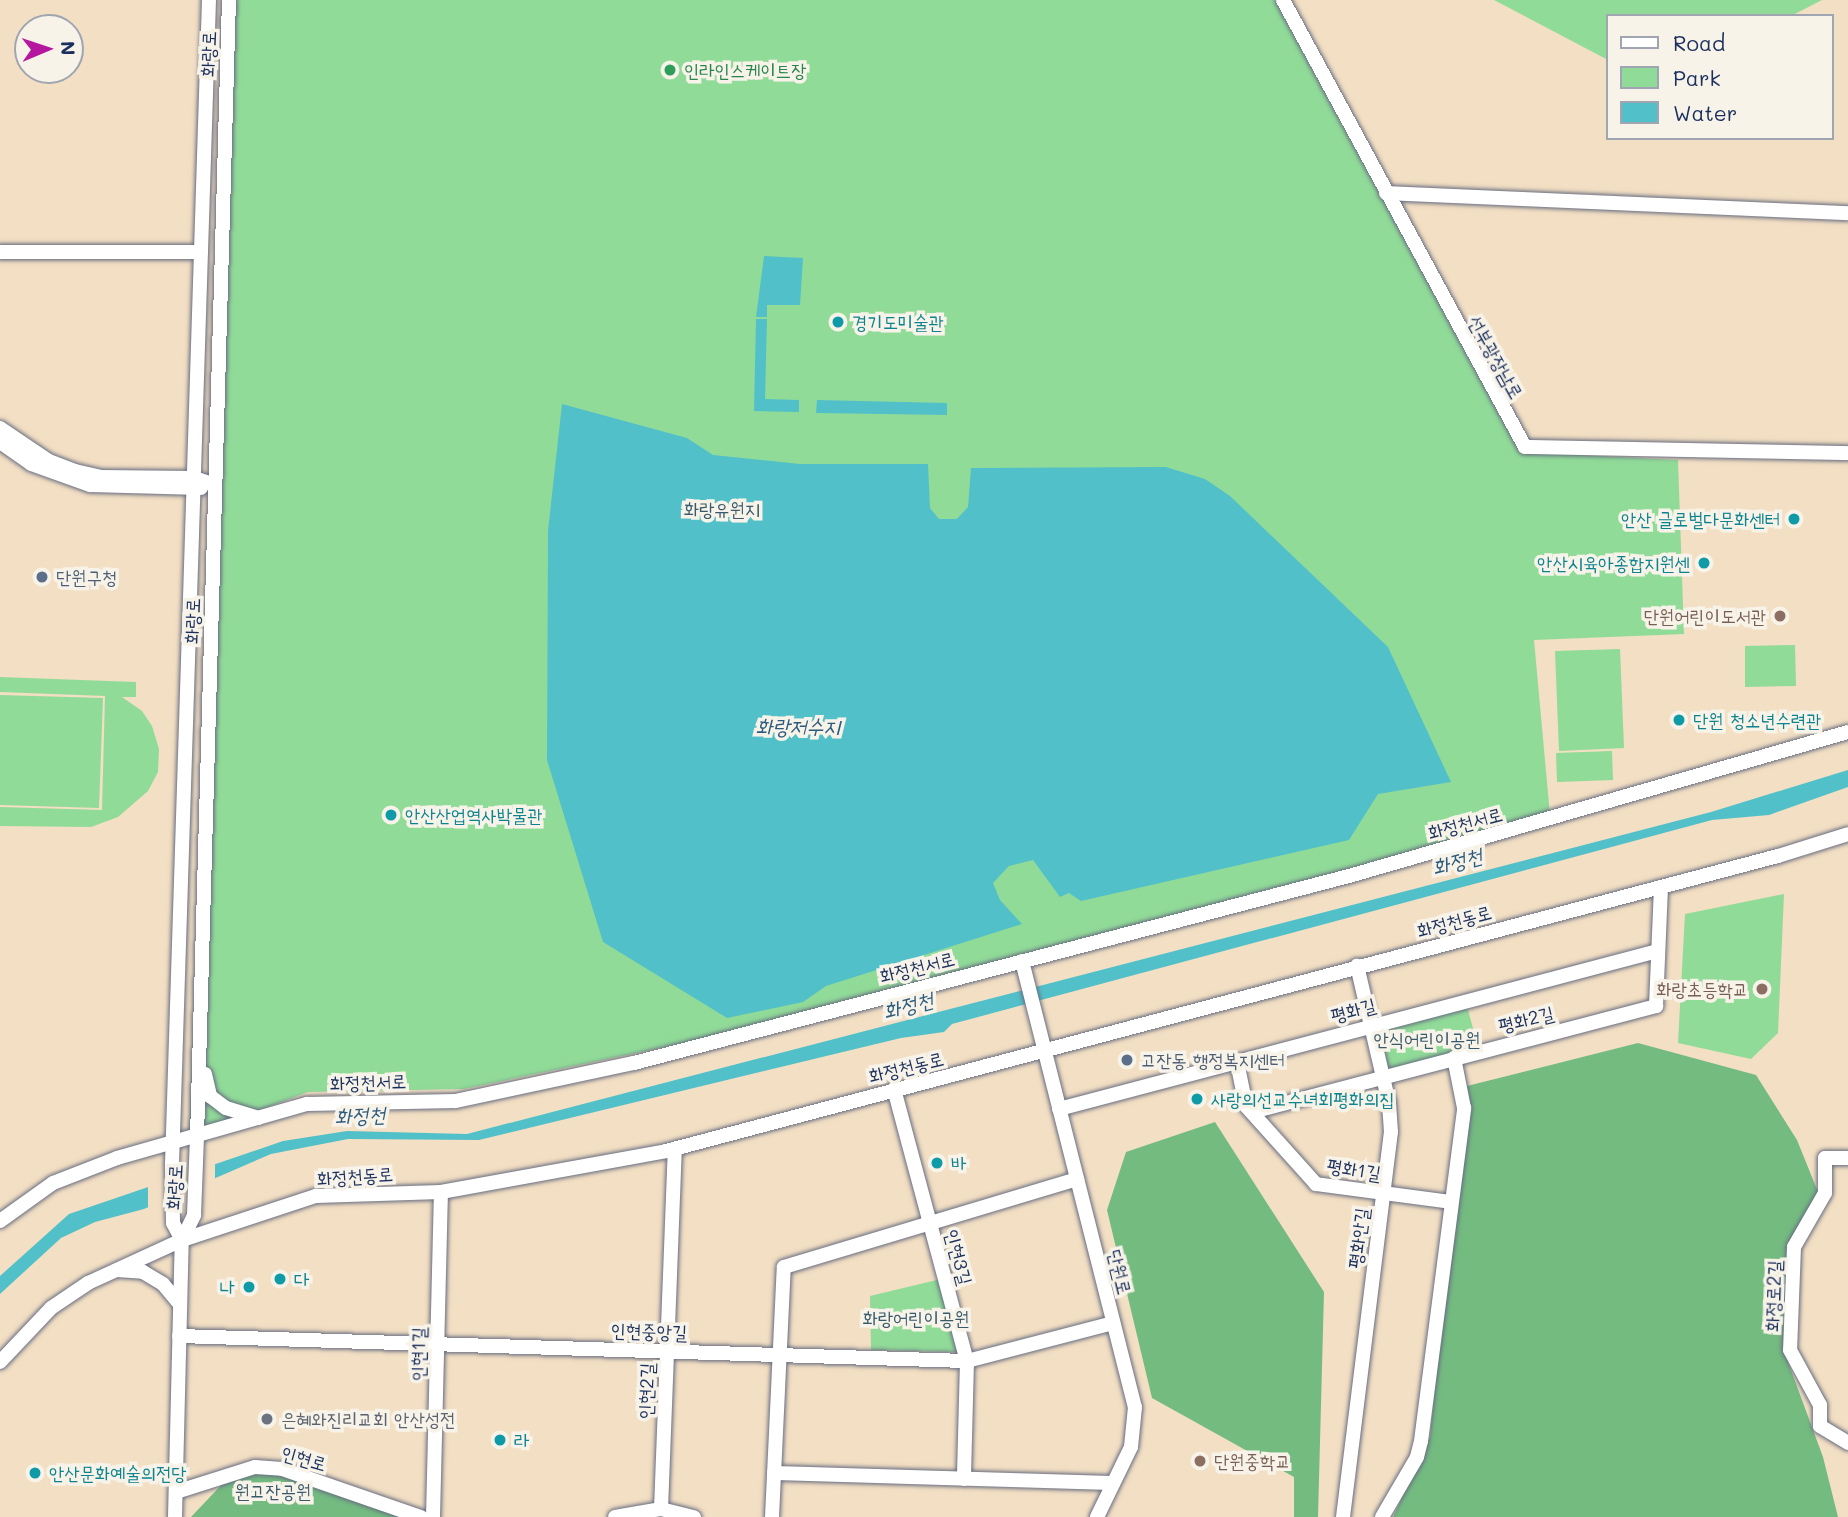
<!DOCTYPE html>
<html>
<head>
<meta charset="utf-8">
<style>
	body { margin:0 }
	#map { position:relative; width:1848px; height:1517px; overflow:hidden; background:#f3dfc3; font-family:Mali,"Poor Story",sans-serif }
	div>[style] { position:absolute }
	.green>* { inset:0; background:#91db98 }
	.forest>* { inset:0; background:#74bb80 }
	.water>* { inset:0; background:#52c0c9 }
	.pier>* { inset:0; background:#f3dfc3 }
	.roads { filter:drop-shadow(0 0 2px #676d81) drop-shadow(0 0 2px #676d81) }
	.minor>* { height:14px; margin:-7px; padding:0 7px; transform-origin:7px; border-radius:7px; background:#fff }
	.dots>* { width:19px; height:19px; translate:-50% -50%; box-sizing:border-box; border:4px solid #f7f3e8; border-radius:50% }
	span { translate:-50% -50%; white-space:nowrap; text-align:center; line-height:1.15; -webkit-text-stroke:7px #f7f3e8; paint-order:stroke }
	.street-label { font-size:19px; color:#1b2f5e }
	.leisure-label { font-size:19px; color:#27864d }
	.left { translate:0 -50%; text-align:left }
	.culture-label { font-size:19px; color:#0d838f }
	.right { translate:-100% -50%; text-align:right }
	.park-label { font-size:19px; color:#385a6c }
	.service-label { font-size:19px; color:#4e5e75 }
	.education-label { font-size:19px; color:#785e54 }
	.worship-label { font-size:19px; color:#5b616d }
	.water-label { font-size:21px; color:#2c5a7e; font-style:italic }
	.legend { position:absolute; left:1606px; top:14px; width:228px; height:126px; box-sizing:border-box; background:#f7f3e8; border:2px solid #9fa5b1; margin:0; padding:9px 12px; list-style:none; font-size:21px; color:#1b2f5e }
	.legend li { display:flex; align-items:center; gap:14px; height:35px }
	.legend b { width:35px; border:2px solid #9fa5b1 }
	.north { position:absolute; left:14px; top:14px; width:70px; height:70px; box-sizing:border-box; background:#f7f3e8; border:2px solid #9fa5b1; border-radius:50%; rotate:88deg; font-size:19px; font-weight:700; line-height:28px; text-align:center; color:#1b2f5e }
	.north::after { content:''; display:block; margin:auto; width:24px; height:32px; background:#b5179e; clip-path:polygon(50% 0,100% 100%,50% 72%,0 100%) }
</style>
</head>
<body>
<div id="map">
	<div class="green">
		<div style="clip-path:polygon(228px 0,1275px 0,1520px 452px,1678px 460px,1684px 634px,1534px 640px,1550px 815px,718px 1036px,464px 1089px,308px 1092px,189px 1137px)"></div>
		<div style="clip-path:polygon(1494px 0,1822px 0,1791px 16px,1608px 16px,1608px 60px)"></div>
		<div style="clip-path:polygon(1795px 645px,1796px 686px,1745px 687px,1745px 646px)"></div>
		<div style="clip-path:polygon(1620px 649px,1624px 748px,1559px 751px,1555px 651px)"></div>
		<div style="clip-path:polygon(0 677px,136px 682px,136px 697px,122px 697px,142px 711px,152px 726px,159px 749px,158px 772px,148px 791px,118px 817px,91px 827px,0 826px,0 807px,102px 810px,105px 696px,0 692px)"></div>
		<div style="clip-path:polygon(0 695px,103px 698px,99px 808px,0 805px)"></div>
		<div style="clip-path:polygon(1612px 751px,1613px 780px,1557px 782px,1556px 753px)"></div>
		<div style="clip-path:polygon(1784px 894px,1778px 1033px,1751px 1059px,1678px 1043px,1685px 914px)"></div>
		<div style="clip-path:polygon(1467px 1006px,1478px 1047px,1388px 1071px,1377px 1030px)"></div>
		<div style="clip-path:polygon(941px 1279px,957px 1352px,871px 1350px,870px 1296px)"></div>
	</div>
	<div class="forest">
		<div style="clip-path:polygon(1638px 1043px,1756px 1075px,1797px 1140px,1818px 1192px,1790px 1244px,1788px 1362px,1823px 1457px,1838px 1517px,1393px 1517px,1430px 1437px,1447px 1265px,1470px 1108px,1467px 1086px)"></div>
		<div style="clip-path:polygon(1215px 1122px,1324px 1292px,1318px 1517px,1294px 1517px,1294px 1477px,1152px 1398px,1107px 1210px,1126px 1152px)"></div>
		<div style="clip-path:polygon(274px 1463px,416px 1517px,191px 1517px,227px 1479px)"></div>
	</div>
	<div class="water">
		<div style="clip-path:polygon(764px 256px,803px 258px,800px 305px,767px 305px,767px 317px,756px 317px)"></div>
		<div style="clip-path:polygon(756px 319px,767px 319px,765px 399px,799px 400px,799px 412px,754px 411px)"></div>
		<div style="clip-path:polygon(817px 400px,947px 403px,947px 415px,816px 413px)"></div>
		<div style="clip-path:polygon(562px 404px,687px 438px,713px 455px,800px 464px,928px 464px,930px 508px,939px 519px,957px 519px,968px 507px,971px 468px,1166px 467px,1205px 479px,1230px 496px,1388px 647px,1451px 782px,1378px 794px,1349px 840px,1081px 901px,1069px 893px,1060px 897px,1033px 860px,1009px 866px,993px 883px,1000px 900px,1022px 924px,826px 986px,803px 1002px,727px 1018px,603px 942px,547px 760px,548px 531px)"></div>
		<div style="clip-path:polygon(1848px 770px,1848px 787px,1769px 815px,1712px 820px,952px 1024px,944px 1032px,901px 1038px,479px 1140px,348px 1139px,271px 1154px,144px 1209px,95px 1222px,61px 1238px,0 1294px,0 1276px,69px 1214px,283px 1141px,347px 1131px,467px 1134px,1711px 812px)"></div>
	</div>
	<div class="pier">
		<div style="clip-path:polygon(215px 1160px,215px 1182px,148px 1211px,148px 1183px)"></div>
	</div>
	<div class="roads">
		<div class="minor">
			<div style="left:1283px;top:0;width:508px;rotate:61.57deg"></div>
			<div style="left:1525px;top:447px;width:323px;rotate:1.1deg"></div>
			<div style="left:1386px;top:193px;width:462px;rotate:2.5deg"></div>
			<div style="left:0;top:252px;width:201px"></div>
			<div style="left:0;top:428px;width:59px;rotate:34deg"></div>
			<div style="left:49px;top:461px;width:28px;rotate:21deg"></div>
			<div style="left:75px;top:471px;width:26px;rotate:13deg"></div>
			<div style="left:100px;top:477px;width:94px;rotate:0.6deg"></div>
			<div style="left:194px;top:478px;width:22px;rotate:18deg"></div>
			<div style="left:0;top:442px;width:38px;rotate:35deg"></div>
			<div style="left:31px;top:464px;width:63px;rotate:19.6deg"></div>
			<div style="left:90px;top:485px;width:111px;rotate:1.5deg"></div>
			<div style="left:1022px;top:961px;width:460px;rotate:75.8deg"></div>
			<div style="left:1135px;top:1407px;width:40px;rotate:95.7deg"></div>
			<div style="left:1131px;top:1447px;width:78px;rotate:115.9deg"></div>
			<div style="left:1237px;top:1062px;width:45px;rotate:78.4deg"></div>
			<div style="left:1246px;top:1106px;width:105px;rotate:48.1deg"></div>
			<div style="left:1316px;top:1184px;width:136px;rotate:7.6deg"></div>
			<div style="left:205px;top:1074px;width:23px;rotate:77deg"></div>
			<div style="left:210px;top:1096px;width:20px;rotate:37deg"></div>
			<div style="left:226px;top:1108px;width:34px;rotate:17deg"></div>
			<div style="left:894px;top:1089px;width:282px;rotate:75deg"></div>
			<div style="left:967px;top:1361px;width:118px;rotate:91.5deg"></div>
			<div style="left:1059px;top:1109px;width:619px;rotate:-14.78deg"></div>
			<div style="left:1252px;top:1112px;width:418px;rotate:-14.7deg"></div>
			<div style="left:1656px;top:1006px;width:119px;rotate:-87.6deg"></div>
			<div style="left:1848px;top:1158px;width:23px;rotate:180deg"></div>
			<div style="left:1825px;top:1158px;width:35px;rotate:90deg"></div>
			<div style="left:1825px;top:1193px;width:62px;rotate:119.9deg"></div>
			<div style="left:1794px;top:1247px;width:103px;rotate:92.2deg"></div>
			<div style="left:1790px;top:1350px;width:63px;rotate:61.4deg"></div>
			<div style="left:1820px;top:1405px;width:21px;rotate:90deg"></div>
			<div style="left:1820px;top:1426px;width:33px;rotate:31deg"></div>
			<div style="left:0;top:1221px;width:65px;rotate:-35.6deg"></div>
			<div style="left:53px;top:1183px;width:69px;rotate:-21.3deg"></div>
			<div style="left:117px;top:1158px;width:198px;rotate:-15.9deg"></div>
			<div style="left:307px;top:1104px;width:149px;rotate:-1.2deg"></div>
			<div style="left:456px;top:1101px;width:182px;rotate:-12.1deg"></div>
			<div style="left:634px;top:1063px;width:739px;rotate:-14.66deg"></div>
			<div style="left:1349px;top:876px;width:519px;rotate:-16.1deg"></div>
			<div style="left:182px;top:1240px;width:19px;rotate:-118deg"></div>
			<div style="left:173px;top:1223px;width:59px;rotate:-91deg"></div>
			<div style="left:172px;top:1164px;width:1165px;rotate:-88.18deg"></div>
			<div style="left:117px;top:1270px;width:26px;rotate:4deg"></div>
			<div style="left:143px;top:1272px;width:23px;rotate:31deg"></div>
			<div style="left:163px;top:1284px;width:26px;rotate:50deg"></div>
			<div style="left:179px;top:1336px;width:788px;rotate:1.82deg"></div>
			<div style="left:967px;top:1361px;width:151px;rotate:-14.6deg"></div>
			<div style="left:0;top:1362px;width:74px;rotate:-46.6deg"></div>
			<div style="left:51px;top:1308px;width:45px;rotate:-34deg"></div>
			<div style="left:88px;top:1283px;width:103px;rotate:-24.6deg"></div>
			<div style="left:182px;top:1240px;width:141px;rotate:-18.2deg"></div>
			<div style="left:316px;top:1196px;width:125px;rotate:-1.8deg"></div>
			<div style="left:441px;top:1192px;width:229px;rotate:-10.3deg"></div>
			<div style="left:666px;top:1151px;width:1150px;rotate:-14.86deg"></div>
			<div style="left:1778px;top:856px;width:73px;rotate:-17.4deg"></div>
			<div style="left:774px;top:1473px;width:339px;rotate:1.7deg"></div>
			<div style="left:176px;top:1492px;width:83px;rotate:-17.6deg"></div>
			<div style="left:255px;top:1467px;width:27px;rotate:4deg"></div>
			<div style="left:282px;top:1469px;width:147px;rotate:19.1deg"></div>
			<div style="left:661px;top:1509px;width:360px;rotate:-87.8deg"></div>
			<div style="left:175px;top:1517px;width:277px;rotate:-88.6deg"></div>
			<div style="left:182px;top:1240px;width:28px;rotate:-64deg"></div>
			<div style="left:194px;top:1215px;width:78px;rotate:-87.8deg"></div>
			<div style="left:197px;top:1137px;width:1137px;rotate:-88.39deg"></div>
			<div style="left:433px;top:1517px;width:325px;rotate:-88.6deg"></div>
			<div style="left:615px;top:1517px;width:47px;rotate:-9.9deg"></div>
			<div style="left:661px;top:1509px;width:34px;rotate:14deg"></div>
			<div style="left:772px;top:1517px;width:250px;rotate:-87.3deg"></div>
			<div style="left:784px;top:1267px;width:306px;rotate:-16.7deg"></div>
			<div style="left:1343px;top:1517px;width:388px;rotate:-82.9deg"></div>
			<div style="left:1391px;top:1132px;width:29px;rotate:-94deg"></div>
			<div style="left:1389px;top:1103px;width:141px;rotate:-103.1deg"></div>
			<div style="left:1382px;top:1517px;width:69px;rotate:-59.7deg"></div>
			<div style="left:1417px;top:1457px;width:16px;rotate:-76deg"></div>
			<div style="left:1421px;top:1441px;width:336px;rotate:-82.6deg"></div>
			<div style="left:1464px;top:1108px;width:51px;rotate:-101.3deg"></div>
		</div>
	</div>
	<div class="dots">
		<div style="left:670px;top:70px;background:#2e9e5b"></div>
		<div style="left:838px;top:322px;background:#0f9aa8"></div>
		<div style="left:1794px;top:519px;background:#0f9aa8"></div>
		<div style="left:1704px;top:563px;background:#0f9aa8"></div>
		<div style="left:42px;top:577px;background:#5c6f8a"></div>
		<div style="left:1780px;top:616px;background:#8d6e63"></div>
		<div style="left:1679px;top:720px;background:#0f9aa8"></div>
		<div style="left:391px;top:815px;background:#0f9aa8"></div>
		<div style="left:1762px;top:989px;background:#8d6e63"></div>
		<div style="left:1127px;top:1060px;background:#5c6f8a"></div>
		<div style="left:1197px;top:1099px;background:#0f9aa8"></div>
		<div style="left:937px;top:1163px;background:#0f9aa8"></div>
		<div style="left:280px;top:1279px;background:#0f9aa8"></div>
		<div style="left:249px;top:1287px;background:#0f9aa8"></div>
		<div style="left:267px;top:1419px;background:#6b7280"></div>
		<div style="left:500px;top:1440px;background:#0f9aa8"></div>
		<div style="left:1200px;top:1461px;background:#8d6e63"></div>
		<div style="left:35px;top:1473px;background:#0f9aa8"></div>
	</div>
	<div class="street-label">
		<span style="left:208px;top:54px;rotate:-88deg">화랑로</span>
		<span style="left:1496px;top:357px;rotate:61deg">선부광장남로</span>
		<span style="left:192px;top:621px;rotate:-88deg">화랑로</span>
		<span style="left:1465px;top:823px;rotate:-15deg">화정천서로</span>
		<span style="left:1454px;top:921px;rotate:-15deg">화정천동로</span>
		<span style="left:917px;top:967px;rotate:-14deg">화정천서로</span>
		<span style="left:1353px;top:1010px;rotate:-15deg">평화길</span>
		<span style="left:1526px;top:1019px;rotate:-14deg">평화2길</span>
		<span style="left:906px;top:1067px;rotate:-14deg">화정천동로</span>
		<span style="left:368px;top:1082px;rotate:-2deg">화정천서로</span>
		<span style="left:1354px;top:1169px;rotate:9deg">평화1길</span>
		<span style="left:355px;top:1176px;rotate:-4deg">화정천동로</span>
		<span style="left:174px;top:1187px;rotate:-87deg">화랑로</span>
		<span style="left:1358px;top:1238px;rotate:-83deg">평화안길</span>
		<span style="left:959px;top:1257px;rotate:75deg">인현3길</span>
		<span style="left:1120px;top:1272px;rotate:76deg">단원로</span>
		<span style="left:1773px;top:1296px;rotate:-88deg">화정로2길</span>
		<span style="left:649px;top:1331px;rotate:2deg">인현중앙길</span>
		<span style="left:418px;top:1354px;rotate:-89deg">인현1길</span>
		<span style="left:646px;top:1391px;rotate:-88deg">인현2길</span>
		<span style="left:304px;top:1458px;rotate:16deg">인현로</span>
	</div>
	<div class="leisure-label">
		<span class="left" style="left:684px;top:70px">인라인스케이트장</span>
	</div>
	<div class="culture-label">
		<span class="left" style="left:852px;top:322px">경기도미술관</span>
		<span class="right" style="left:1780px;top:519px">안산 글로벌다문화센터</span>
		<span class="right" style="left:1690px;top:563px">안산시육아종합지원센</span>
		<span class="left" style="left:1693px;top:720px">단원 청소년수련관</span>
		<span class="left" style="left:405px;top:815px">안산산업역사박물관</span>
		<span class="left" style="left:1211px;top:1099px">사랑의선교수녀회평화의집</span>
		<span class="left" style="left:951px;top:1163px">바</span>
		<span class="left" style="left:294px;top:1279px">다</span>
		<span class="right" style="left:235px;top:1287px">나</span>
		<span class="left" style="left:514px;top:1440px">라</span>
		<span class="left" style="left:49px;top:1473px">안산문화예술의전당</span>
	</div>
	<div class="park-label">
		<span style="left:722px;top:509px">화랑유원지</span>
		<span style="left:1427px;top:1039px">안식어린이공원</span>
		<span style="left:916px;top:1318px">화랑어린이공원</span>
		<span style="left:273px;top:1491px">원고잔공원</span>
	</div>
	<div class="service-label">
		<span class="left" style="left:56px;top:577px">단원구청</span>
		<span class="left" style="left:1141px;top:1060px">고잔동 행정복지센터</span>
	</div>
	<div class="education-label">
		<span class="right" style="left:1766px;top:616px">단원어린이도서관</span>
		<span class="right" style="left:1748px;top:989px">화랑초등학교</span>
		<span class="left" style="left:1214px;top:1461px">단원중학교</span>
	</div>
	<div class="worship-label">
		<span class="left" style="left:281px;top:1419px">은혜와진리교회 안산성전</span>
	</div>
	<div class="water-label">
		<span style="left:798px;top:726px">화랑저수지</span>
		<span style="left:1457px;top:861px;rotate:-15deg">화정천</span>
		<span style="left:908px;top:1005px;rotate:-15deg">화정천</span>
		<span style="left:360px;top:1115px;rotate:-3deg">화정천</span>
	</div>
	<ul class="legend">
	<li><b style="height:9px;background:#fff"></b>Road</li>
	<li><b style="height:19px;background:#91db98"></b>Park</li>
	<li><b style="height:19px;background:#52c0c9"></b>Water</li>
	</ul>
	<div class="north">N</div>
</div>
</body>
</html>
